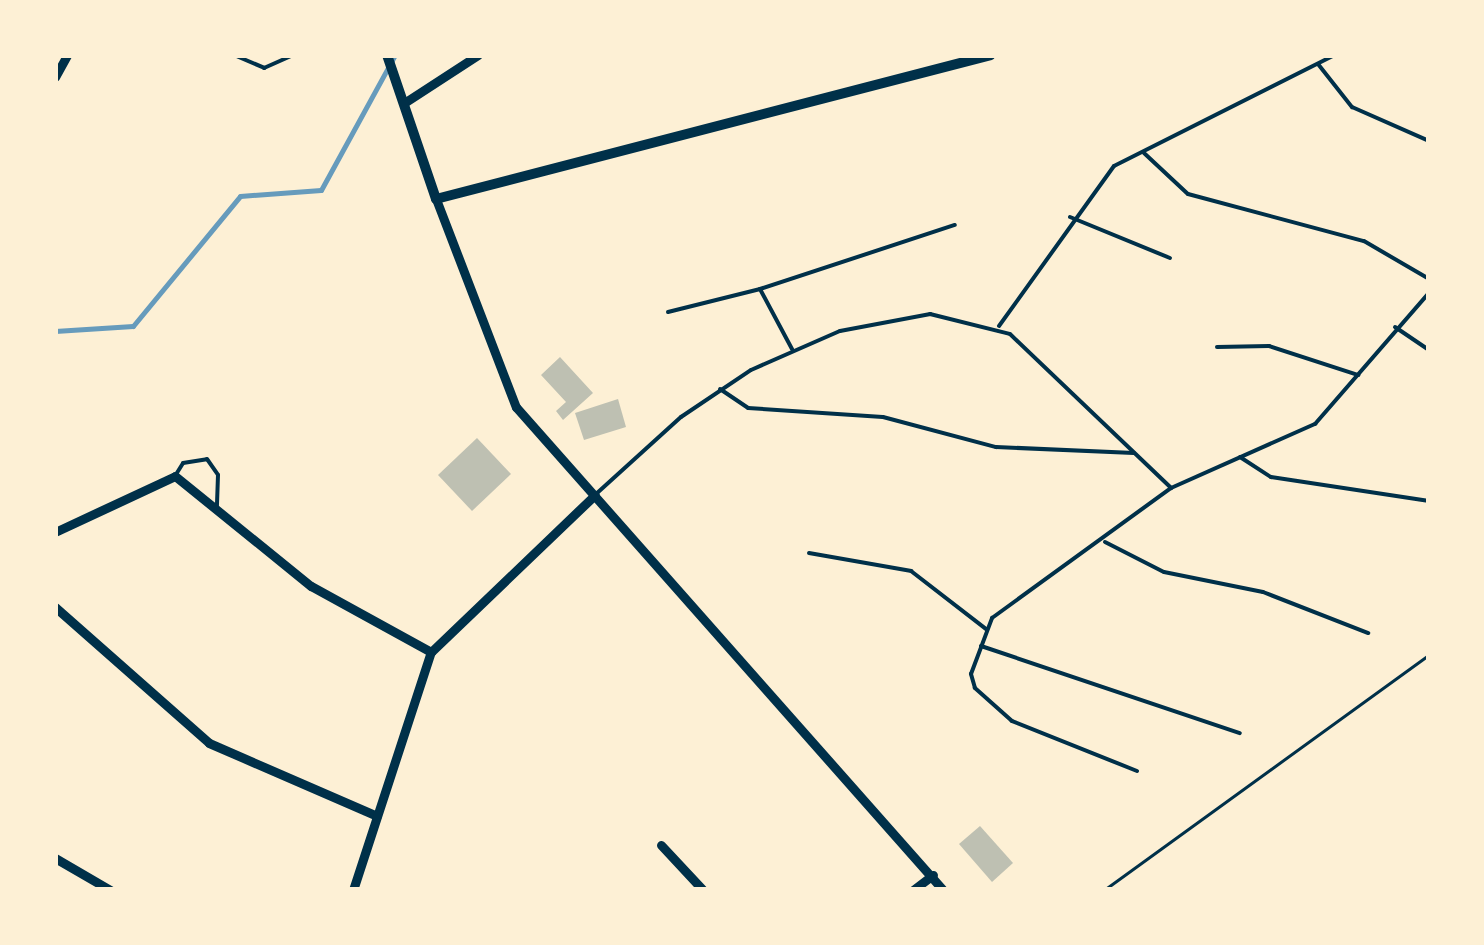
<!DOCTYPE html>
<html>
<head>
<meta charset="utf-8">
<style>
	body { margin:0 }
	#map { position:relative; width:1484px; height:945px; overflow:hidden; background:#fdf0d5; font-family:Poppins,sans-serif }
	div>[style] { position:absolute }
	.stream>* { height:5px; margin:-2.5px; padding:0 2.5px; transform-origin:2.5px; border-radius:2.5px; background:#669bbc }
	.building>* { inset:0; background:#bec0b2 }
	.path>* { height:2.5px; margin:-1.25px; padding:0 1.25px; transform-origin:1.25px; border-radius:1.25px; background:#003049 }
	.service>* { height:4px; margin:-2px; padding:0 2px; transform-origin:2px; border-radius:2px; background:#003049 }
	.minor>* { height:9px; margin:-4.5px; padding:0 4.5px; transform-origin:4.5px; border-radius:4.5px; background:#003049 }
	.tertiary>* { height:10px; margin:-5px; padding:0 5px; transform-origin:5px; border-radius:5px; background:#003049 }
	span { translate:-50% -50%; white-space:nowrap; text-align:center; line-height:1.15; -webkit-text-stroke:8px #fdf0d5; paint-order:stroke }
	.frame { position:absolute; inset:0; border:58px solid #fdf0d5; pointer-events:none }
</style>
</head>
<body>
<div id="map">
	<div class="stream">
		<div style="left:55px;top:331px;width:78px;rotate:-3.7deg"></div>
		<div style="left:133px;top:326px;width:168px;rotate:-50.5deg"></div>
		<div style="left:240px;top:196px;width:81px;rotate:-4.2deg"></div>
		<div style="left:321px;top:190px;width:154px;rotate:-61.3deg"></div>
	</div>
	<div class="building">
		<div style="clip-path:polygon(560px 357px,593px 393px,563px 420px,556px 411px,566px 402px,541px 375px)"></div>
		<div style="clip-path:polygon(618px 399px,626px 427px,584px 440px,575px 413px)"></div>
		<div style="clip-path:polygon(477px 438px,511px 474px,472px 511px,438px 475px)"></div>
		<div style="clip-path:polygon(980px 826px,1013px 863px,992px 882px,959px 844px)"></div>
	</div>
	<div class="path">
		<div style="left:1104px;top:890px;width:401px;rotate:-35.9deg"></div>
	</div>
	<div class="service">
		<div style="left:234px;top:55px;width:33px;rotate:23deg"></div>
		<div style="left:264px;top:68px;width:32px;rotate:-24deg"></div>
		<div style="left:1318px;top:64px;width:55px;rotate:51.7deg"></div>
		<div style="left:1352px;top:107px;width:84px;rotate:23.8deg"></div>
		<div style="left:1144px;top:153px;width:60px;rotate:43deg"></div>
		<div style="left:1188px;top:194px;width:182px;rotate:15deg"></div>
		<div style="left:1364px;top:241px;width:75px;rotate:30.3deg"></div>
		<div style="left:1070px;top:217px;width:108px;rotate:22.3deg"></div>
		<div style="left:668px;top:312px;width:95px;rotate:-14deg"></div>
		<div style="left:999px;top:326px;width:197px;rotate:-54.3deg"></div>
		<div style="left:1114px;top:166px;width:247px;rotate:-26.7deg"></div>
		<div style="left:1395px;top:327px;width:41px;rotate:34.1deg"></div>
		<div style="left:1217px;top:347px;width:52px;rotate:-1.1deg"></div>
		<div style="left:1269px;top:346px;width:94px;rotate:18deg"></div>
		<div style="left:792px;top:349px;width:68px;rotate:-118.1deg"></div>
		<div style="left:760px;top:289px;width:205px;rotate:-18.2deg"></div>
		<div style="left:720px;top:389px;width:34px;rotate:34deg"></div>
		<div style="left:748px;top:408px;width:135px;rotate:3.8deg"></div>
		<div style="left:883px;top:417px;width:117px;rotate:14.9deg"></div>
		<div style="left:996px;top:447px;width:138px;rotate:2.5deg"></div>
		<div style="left:1240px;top:457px;width:37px;rotate:33deg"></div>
		<div style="left:1271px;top:477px;width:160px;rotate:8.6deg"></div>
		<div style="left:175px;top:476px;width:15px;rotate:-58deg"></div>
		<div style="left:183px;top:463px;width:24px;rotate:-9deg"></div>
		<div style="left:207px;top:459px;width:19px;rotate:55deg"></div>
		<div style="left:218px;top:475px;width:34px;rotate:92deg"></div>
		<div style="left:596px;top:494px;width:115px;rotate:-42.2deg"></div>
		<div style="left:681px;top:417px;width:84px;rotate:-33.9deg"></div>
		<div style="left:751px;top:370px;width:97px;rotate:-23.7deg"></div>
		<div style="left:840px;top:331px;width:92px;rotate:-10.7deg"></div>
		<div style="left:930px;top:314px;width:82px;rotate:14deg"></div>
		<div style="left:1010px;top:334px;width:223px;rotate:43.7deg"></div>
		<div style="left:1105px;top:542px;width:66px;rotate:27deg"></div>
		<div style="left:1164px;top:572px;width:101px;rotate:11.4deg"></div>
		<div style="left:1263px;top:592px;width:113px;rotate:21.3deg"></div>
		<div style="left:809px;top:553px;width:104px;rotate:10deg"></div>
		<div style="left:911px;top:571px;width:95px;rotate:37.7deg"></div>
		<div style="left:981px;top:646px;width:273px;rotate:18.6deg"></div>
		<div style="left:1137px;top:771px;width:135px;rotate:-158.2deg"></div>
		<div style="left:1012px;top:721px;width:50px;rotate:-138.3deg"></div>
		<div style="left:975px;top:688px;width:15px;rotate:-106deg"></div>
		<div style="left:971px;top:674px;width:60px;rotate:-69.4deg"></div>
		<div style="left:992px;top:618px;width:221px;rotate:-36deg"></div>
		<div style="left:1171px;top:488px;width:158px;rotate:-24deg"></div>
		<div style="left:1315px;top:424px;width:174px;rotate:-49deg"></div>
	</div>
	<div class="minor">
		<div style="left:55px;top:77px;width:25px;rotate:-61deg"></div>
		<div style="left:404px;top:103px;width:88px;rotate:-33deg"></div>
		<div style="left:436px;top:199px;width:223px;rotate:69deg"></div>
		<div style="left:516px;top:407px;width:645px;rotate:48.52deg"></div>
		<div style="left:55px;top:532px;width:132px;rotate:-25deg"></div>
		<div style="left:175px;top:476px;width:175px;rotate:39deg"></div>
		<div style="left:311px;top:586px;width:137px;rotate:28.8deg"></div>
		<div style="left:55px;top:607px;width:205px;rotate:41.4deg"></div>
		<div style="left:209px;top:743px;width:183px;rotate:23.5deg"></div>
		<div style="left:661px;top:845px;width:62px;rotate:47deg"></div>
		<div style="left:55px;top:858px;width:64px;rotate:30.2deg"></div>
		<div style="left:353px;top:890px;width:250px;rotate:-71.9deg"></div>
		<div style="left:431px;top:652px;width:227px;rotate:-43.8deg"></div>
		<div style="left:913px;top:890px;width:25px;rotate:-37deg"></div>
	</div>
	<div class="tertiary">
		<div style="left:387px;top:55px;width:152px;rotate:71.2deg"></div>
		<div style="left:436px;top:199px;width:573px;rotate:-14.55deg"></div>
	</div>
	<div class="frame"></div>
</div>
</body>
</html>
